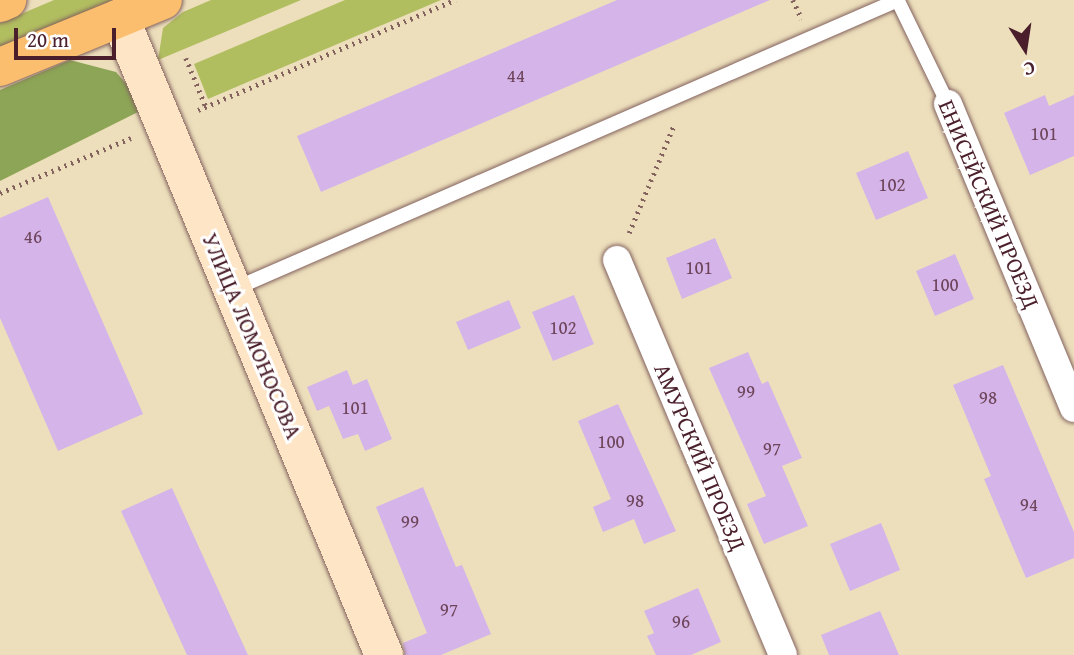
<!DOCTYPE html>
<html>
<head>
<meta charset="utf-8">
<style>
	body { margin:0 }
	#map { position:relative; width:1074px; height:655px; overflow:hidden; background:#eddfbc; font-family:"Gentium Book Plus",serif }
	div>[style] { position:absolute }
	.green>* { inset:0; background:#b1be60 }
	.forest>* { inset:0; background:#8ca556 }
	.building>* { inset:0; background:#d5b5e9 }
	.path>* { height:4.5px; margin-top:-2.25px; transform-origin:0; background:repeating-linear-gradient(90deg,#83625e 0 2px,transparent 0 7px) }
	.roads { filter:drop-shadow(0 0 2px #83625e) drop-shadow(0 0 2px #83625e) }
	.lane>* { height:14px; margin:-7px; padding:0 7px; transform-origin:7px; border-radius:7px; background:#fff }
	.street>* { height:28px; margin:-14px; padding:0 14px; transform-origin:14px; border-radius:14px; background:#fff }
	.secondary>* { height:38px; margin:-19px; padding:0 19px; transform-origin:19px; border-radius:19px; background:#fde5c5 }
	.primary>* { height:38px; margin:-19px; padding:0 19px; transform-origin:19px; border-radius:19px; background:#fbbe6e }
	span { translate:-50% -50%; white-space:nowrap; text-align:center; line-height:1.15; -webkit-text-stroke:6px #fff; paint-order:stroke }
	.number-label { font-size:19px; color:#6d445a }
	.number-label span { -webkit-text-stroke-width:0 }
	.street-label { font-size:23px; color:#4a1f2b }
	.north { position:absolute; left:990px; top:14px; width:70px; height:70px; -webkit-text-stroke:5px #fff; paint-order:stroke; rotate:168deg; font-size:19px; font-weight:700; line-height:28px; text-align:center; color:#4a1f2b }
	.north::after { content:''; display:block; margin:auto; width:24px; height:32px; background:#4a1f2b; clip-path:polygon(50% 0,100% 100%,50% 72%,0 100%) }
	.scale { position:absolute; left:14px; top:28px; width:102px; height:32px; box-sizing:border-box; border:4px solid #4a1f2b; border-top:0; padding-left:9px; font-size:21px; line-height:24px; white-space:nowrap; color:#4a1f2b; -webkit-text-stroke:5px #fff; paint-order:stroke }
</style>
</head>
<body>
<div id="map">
	<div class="green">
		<div style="clip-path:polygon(54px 0,123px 0,0 52px,0 23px)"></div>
		<div style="clip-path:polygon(211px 0,301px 0,158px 60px,163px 28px,183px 12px)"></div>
		<div style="clip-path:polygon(345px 0,441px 0,208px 99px,194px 64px)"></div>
	</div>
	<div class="forest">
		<div style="clip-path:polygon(70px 60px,116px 72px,128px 86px,138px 112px,0 181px,0 90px)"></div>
	</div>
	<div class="building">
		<div style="clip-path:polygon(617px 0,770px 0,321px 192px,297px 136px)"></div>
		<div style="clip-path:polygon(1045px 95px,1049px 106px,1074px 95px,1074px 156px,1030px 175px,1004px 113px)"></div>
		<div style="clip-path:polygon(908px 151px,928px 198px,876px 220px,856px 173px)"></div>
		<div style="clip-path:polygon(48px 197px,143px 414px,58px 451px,0 318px,0 218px)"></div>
		<div style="clip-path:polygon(715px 238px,732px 278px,682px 299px,666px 258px)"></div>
		<div style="clip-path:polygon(955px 254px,974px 299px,935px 316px,916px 271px)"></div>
		<div style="clip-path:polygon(574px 295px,594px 344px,553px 361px,532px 312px)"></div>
		<div style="clip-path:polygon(509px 300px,521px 328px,468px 350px,456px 322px)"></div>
		<div style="clip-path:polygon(748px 352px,762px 384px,768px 381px,802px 458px,782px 466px,808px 526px,764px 544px,747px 504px,766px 496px,709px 368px)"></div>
		<div style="clip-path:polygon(1003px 365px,1074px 532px,1074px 558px,1026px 578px,984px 479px,991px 476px,953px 385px)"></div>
		<div style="clip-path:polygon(347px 370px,353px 385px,367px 379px,392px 439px,365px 451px,358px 434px,343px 439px,329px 406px,317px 411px,307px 387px)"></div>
		<div style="clip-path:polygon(618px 404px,676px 531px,644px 544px,634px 519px,603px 532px,593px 507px,611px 499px,578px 421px)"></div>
		<div style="clip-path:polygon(423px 487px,456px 567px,462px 565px,491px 634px,441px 655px,405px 655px,403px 643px,427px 633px,376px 507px)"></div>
		<div style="clip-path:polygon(172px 488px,248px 655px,187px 655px,121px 511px)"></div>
		<div style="clip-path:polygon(881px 523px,900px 570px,850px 591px,830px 544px)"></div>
		<div style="clip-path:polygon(698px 588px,721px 642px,691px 655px,656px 655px,647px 636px,654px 633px,644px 611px)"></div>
		<div style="clip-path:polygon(880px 611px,899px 655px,829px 655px,821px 635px)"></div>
	</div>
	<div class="path">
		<div style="left:793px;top:0;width:21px;rotate:65deg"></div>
		<div style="left:186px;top:58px;width:53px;rotate:67.8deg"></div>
		<div style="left:198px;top:110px;width:280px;rotate:-23.2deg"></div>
		<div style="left:0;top:193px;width:142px;rotate:-22.8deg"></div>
		<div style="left:629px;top:233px;width:117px;rotate:-67.4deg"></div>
	</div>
	<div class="roads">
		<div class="lane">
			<div style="left:898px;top:1px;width:114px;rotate:64.1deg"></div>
			<div style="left:234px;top:289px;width:724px;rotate:-23.52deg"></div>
		</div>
		<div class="street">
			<div style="left:948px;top:104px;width:329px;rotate:67.5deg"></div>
			<div style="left:617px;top:260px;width:428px;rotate:67.2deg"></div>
		</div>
		<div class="secondary">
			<div style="left:120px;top:18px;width:690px;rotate:67.49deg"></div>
		</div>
		<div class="primary">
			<div style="left:0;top:3px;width:8px;rotate:-23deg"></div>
			<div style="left:0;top:67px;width:176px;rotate:-22.3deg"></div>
		</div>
	</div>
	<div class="number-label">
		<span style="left:516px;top:76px">44</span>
		<span style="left:1044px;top:134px">101</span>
		<span style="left:892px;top:185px">102</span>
		<span style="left:33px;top:237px">46</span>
		<span style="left:699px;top:268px">101</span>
		<span style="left:945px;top:285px">100</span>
		<span style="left:563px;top:328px">102</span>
		<span style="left:746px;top:392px">99</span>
		<span style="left:988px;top:398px">98</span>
		<span style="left:355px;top:408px">101</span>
		<span style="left:611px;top:442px">100</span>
		<span style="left:772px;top:449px">97</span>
		<span style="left:635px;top:501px">98</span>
		<span style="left:1029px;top:505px">94</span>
		<span style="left:410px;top:522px">99</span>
		<span style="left:449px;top:610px">97</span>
		<span style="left:681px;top:622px">96</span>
	</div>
	<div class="street-label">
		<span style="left:989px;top:204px;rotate:67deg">ЕНИСЕЙСКИЙ ПРОЕЗД</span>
		<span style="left:252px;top:336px;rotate:67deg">УЛИЦА ЛОМОНОСОВА</span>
		<span style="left:700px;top:457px;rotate:67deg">АМУРСКИЙ ПРОЕЗД</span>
	</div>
	<div class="north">С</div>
	<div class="scale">20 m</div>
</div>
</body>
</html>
